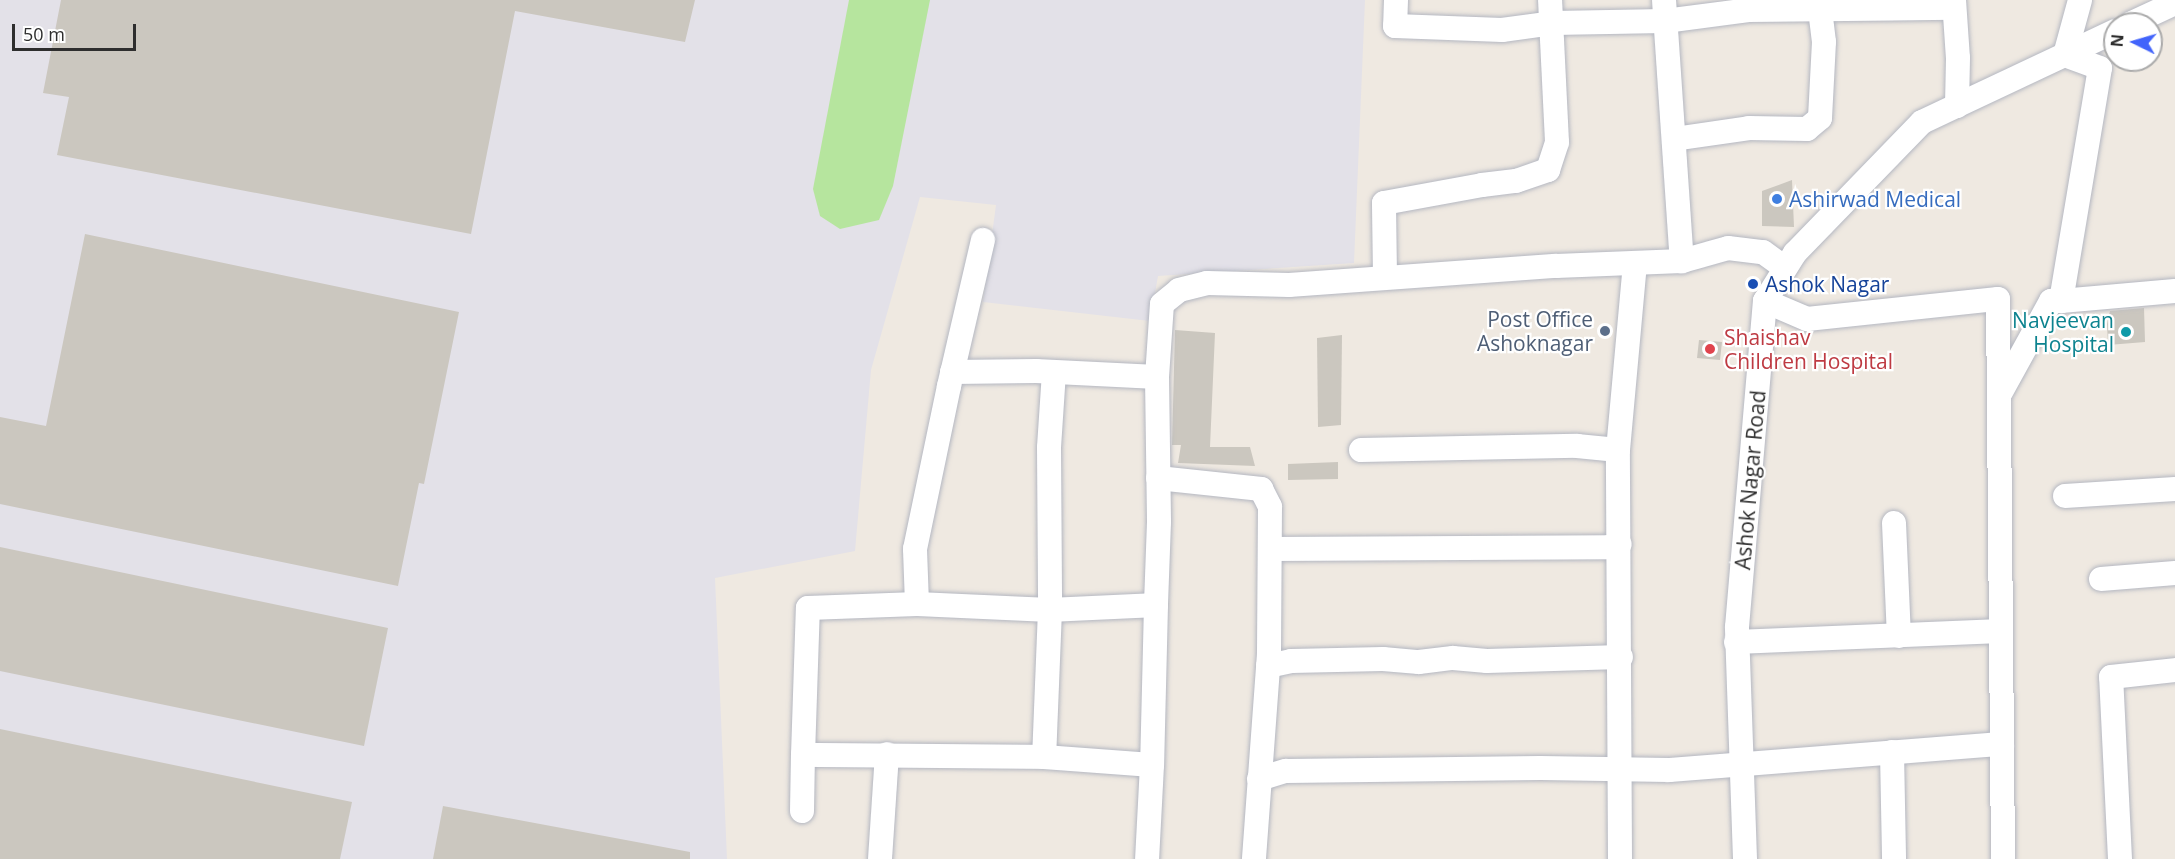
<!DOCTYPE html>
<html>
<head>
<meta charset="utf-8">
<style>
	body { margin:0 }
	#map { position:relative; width:2175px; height:859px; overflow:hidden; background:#efe9e1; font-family:"Open Sans",sans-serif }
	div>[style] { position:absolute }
	.industrial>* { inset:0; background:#e3e1e8 }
	.green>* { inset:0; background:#b6e59e }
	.building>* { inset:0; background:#cbc7bf }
	.roads { filter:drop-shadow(0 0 2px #b4b7c1) drop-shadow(0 0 2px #b4b7c1) }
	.minor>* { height:24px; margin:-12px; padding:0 12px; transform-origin:12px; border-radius:12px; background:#fff }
	.dots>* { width:16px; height:16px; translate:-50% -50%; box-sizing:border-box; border:3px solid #fff; border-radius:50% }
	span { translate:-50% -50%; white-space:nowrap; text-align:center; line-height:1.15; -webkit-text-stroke:4.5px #fff; paint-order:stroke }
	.shop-label { font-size:21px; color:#366cbe }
	.left { translate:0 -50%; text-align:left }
	.transit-label { font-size:21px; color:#164399 }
	.service-label { font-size:21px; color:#4e5e75 }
	.right { translate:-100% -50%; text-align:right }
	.culture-label { font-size:21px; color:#0d838f }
	.health-label { font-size:21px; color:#be3a42 }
	.street-label { font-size:21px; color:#2e2e2e }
	.north { position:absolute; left:2103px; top:12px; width:60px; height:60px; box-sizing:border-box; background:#fff; border:2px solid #ababab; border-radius:50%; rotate:275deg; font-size:16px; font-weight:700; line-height:24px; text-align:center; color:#2e2e2e }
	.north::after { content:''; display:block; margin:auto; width:21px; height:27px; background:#4264fb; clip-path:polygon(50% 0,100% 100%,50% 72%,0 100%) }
	.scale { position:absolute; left:12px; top:24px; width:124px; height:27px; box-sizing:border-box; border:3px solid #2e2e2e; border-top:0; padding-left:8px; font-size:18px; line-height:21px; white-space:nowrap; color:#2e2e2e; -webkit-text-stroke:4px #fff; paint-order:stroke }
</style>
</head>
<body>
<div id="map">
	<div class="industrial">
		<div style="clip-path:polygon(0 0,1365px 0,1354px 263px,1158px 276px,1150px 321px,983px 302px,996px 205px,920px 197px,871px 370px,855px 551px,715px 578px,727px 859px,0 859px)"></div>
	</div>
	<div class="green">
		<div style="clip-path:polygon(849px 0,930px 0,893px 186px,879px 220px,840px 229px,820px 216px,813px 189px)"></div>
	</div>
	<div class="building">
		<div style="clip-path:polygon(61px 0,695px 0,685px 42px,515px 11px,471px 234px,57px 155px,69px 97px,43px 93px)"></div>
		<div style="clip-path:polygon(1792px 180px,1794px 227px,1762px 226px,1762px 191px)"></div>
		<div style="clip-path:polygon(85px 234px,459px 312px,424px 484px,419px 483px,398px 586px,0 504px,0 417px,46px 426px)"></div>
		<div style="clip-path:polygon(2144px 308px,2145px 342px,2108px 345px,2107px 324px,2110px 311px)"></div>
		<div style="clip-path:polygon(1175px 330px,1215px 333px,1210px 447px,1250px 447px,1255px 466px,1178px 463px,1181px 445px,1172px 445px)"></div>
		<div style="clip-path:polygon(1342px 335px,1341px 425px,1318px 427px,1317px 338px)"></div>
		<div style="clip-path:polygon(1699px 340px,1722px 342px,1720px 360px,1697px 358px)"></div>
		<div style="clip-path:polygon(1338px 462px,1338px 479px,1288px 480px,1288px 464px)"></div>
		<div style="clip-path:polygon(0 547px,388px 628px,364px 746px,0 671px)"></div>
		<div style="clip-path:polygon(0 729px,352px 802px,340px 859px,0 859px)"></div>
		<div style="clip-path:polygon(443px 806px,690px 852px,690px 859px,433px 859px)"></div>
	</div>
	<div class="roads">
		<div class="minor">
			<div style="left:1396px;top:0;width:26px;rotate:92deg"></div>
			<div style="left:1395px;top:26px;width:107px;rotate:2.1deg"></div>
			<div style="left:1502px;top:30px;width:51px;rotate:-7.8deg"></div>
			<div style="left:1553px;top:23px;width:112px;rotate:-1deg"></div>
			<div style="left:1665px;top:21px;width:84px;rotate:-7.5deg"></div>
			<div style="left:1748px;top:10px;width:206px;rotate:-0.6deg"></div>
			<div style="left:1664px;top:0;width:262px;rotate:86.1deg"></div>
			<div style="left:1954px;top:0;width:58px;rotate:86.1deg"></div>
			<div style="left:1958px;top:58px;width:48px;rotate:91.2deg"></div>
			<div style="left:2130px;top:24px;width:50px;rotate:-25deg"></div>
			<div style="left:1674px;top:139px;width:76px;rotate:-8.3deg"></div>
			<div style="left:1749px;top:128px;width:58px;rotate:1deg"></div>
			<div style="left:1807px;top:129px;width:17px;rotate:-40deg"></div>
			<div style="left:1820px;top:118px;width:76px;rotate:-87deg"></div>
			<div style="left:1824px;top:42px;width:33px;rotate:-97deg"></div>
			<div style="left:1385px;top:277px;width:74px;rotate:-90.8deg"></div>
			<div style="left:1384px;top:203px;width:100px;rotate:-10.4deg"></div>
			<div style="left:1482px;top:185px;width:34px;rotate:-7deg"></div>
			<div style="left:1516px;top:181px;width:34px;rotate:-19deg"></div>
			<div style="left:1548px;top:170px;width:29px;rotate:-72deg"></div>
			<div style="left:1557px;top:142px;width:142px;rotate:-92.8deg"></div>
			<div style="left:1765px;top:301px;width:46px;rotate:23.2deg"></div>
			<div style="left:1807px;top:319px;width:192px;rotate:-6deg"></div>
			<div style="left:1998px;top:299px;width:560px;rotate:89.49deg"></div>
			<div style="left:2061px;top:301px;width:114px;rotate:-5deg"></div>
			<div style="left:952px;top:372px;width:84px;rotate:-0.7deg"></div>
			<div style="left:1036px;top:371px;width:121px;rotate:2.8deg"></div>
			<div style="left:1157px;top:377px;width:145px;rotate:89.2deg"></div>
			<div style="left:1159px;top:522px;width:83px;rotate:92.1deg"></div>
			<div style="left:1054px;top:372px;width:76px;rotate:93.8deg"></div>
			<div style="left:1049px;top:448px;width:162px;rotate:89.6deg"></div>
			<div style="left:1050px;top:610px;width:106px;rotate:-2.7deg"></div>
			<div style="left:1156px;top:605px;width:160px;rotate:91.4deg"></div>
			<div style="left:1152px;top:765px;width:94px;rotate:93deg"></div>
			<div style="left:1157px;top:377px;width:73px;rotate:-86.1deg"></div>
			<div style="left:1162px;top:304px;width:22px;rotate:-39deg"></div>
			<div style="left:1179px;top:290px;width:29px;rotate:-14deg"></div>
			<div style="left:1207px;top:283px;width:82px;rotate:1.4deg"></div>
			<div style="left:1289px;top:285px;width:268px;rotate:-4.1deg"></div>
			<div style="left:1556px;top:266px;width:126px;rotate:-2.3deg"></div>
			<div style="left:1682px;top:261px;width:48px;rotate:-15.8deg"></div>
			<div style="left:1728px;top:248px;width:35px;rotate:7deg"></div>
			<div style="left:1763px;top:252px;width:27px;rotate:36deg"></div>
			<div style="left:2001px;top:392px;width:104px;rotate:-61.2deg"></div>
			<div style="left:2051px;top:301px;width:10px"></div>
			<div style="left:2061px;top:301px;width:236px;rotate:-80.5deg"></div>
			<div style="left:2100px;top:68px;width:37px;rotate:-160deg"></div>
			<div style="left:2065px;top:55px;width:57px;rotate:-74.7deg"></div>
			<div style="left:1361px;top:450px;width:216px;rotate:-1.1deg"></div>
			<div style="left:1577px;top:446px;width:41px;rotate:5.6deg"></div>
			<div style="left:1158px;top:478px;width:104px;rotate:6.1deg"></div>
			<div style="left:1261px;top:489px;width:20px;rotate:63deg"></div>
			<div style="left:1270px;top:507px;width:147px;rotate:90.4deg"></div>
			<div style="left:1269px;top:654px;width:206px;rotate:94.2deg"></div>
			<div style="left:2065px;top:496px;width:110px;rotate:-3.6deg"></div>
			<div style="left:1894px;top:523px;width:113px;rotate:87.5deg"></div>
			<div style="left:1271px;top:549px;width:338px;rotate:-0.3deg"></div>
			<div style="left:1609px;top:547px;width:11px;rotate:-15deg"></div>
			<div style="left:2101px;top:579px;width:74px;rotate:-4.6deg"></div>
			<div style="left:917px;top:604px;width:55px;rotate:-92.1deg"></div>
			<div style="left:915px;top:549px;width:167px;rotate:-78.2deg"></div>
			<div style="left:949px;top:386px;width:150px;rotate:-76.9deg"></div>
			<div style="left:1736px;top:642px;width:265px;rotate:-2.4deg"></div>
			<div style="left:1268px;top:666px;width:24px;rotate:-12deg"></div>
			<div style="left:1291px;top:661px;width:92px;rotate:-1.2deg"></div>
			<div style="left:1383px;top:659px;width:36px;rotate:5deg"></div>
			<div style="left:1419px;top:662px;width:34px;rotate:-7deg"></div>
			<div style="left:1453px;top:658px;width:34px;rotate:5deg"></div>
			<div style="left:1487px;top:661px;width:134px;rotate:-1.7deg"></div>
			<div style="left:1892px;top:752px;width:107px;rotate:88.9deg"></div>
			<div style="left:1044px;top:757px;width:108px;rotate:4.2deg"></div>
			<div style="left:1259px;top:779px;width:28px;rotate:-17deg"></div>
			<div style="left:1286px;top:771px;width:254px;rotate:-0.7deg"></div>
			<div style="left:1540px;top:768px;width:129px;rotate:0.9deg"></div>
			<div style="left:1669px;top:770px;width:334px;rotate:-4.5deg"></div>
			<div style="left:802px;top:811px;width:56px;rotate:-89deg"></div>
			<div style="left:803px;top:755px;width:147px;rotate:-88.1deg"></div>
			<div style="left:808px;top:608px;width:109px;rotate:-2.1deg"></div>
			<div style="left:917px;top:604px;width:133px;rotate:2.6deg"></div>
			<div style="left:1050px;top:610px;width:147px;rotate:92.3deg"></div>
			<div style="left:1044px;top:757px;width:241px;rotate:-179.5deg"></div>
			<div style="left:880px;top:859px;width:105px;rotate:-86.2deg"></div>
			<div style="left:1620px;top:859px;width:409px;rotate:-90.3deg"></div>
			<div style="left:1618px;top:450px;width:187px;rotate:-84.8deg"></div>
			<div style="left:1745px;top:859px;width:232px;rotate:-92deg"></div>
			<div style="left:1737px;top:627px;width:327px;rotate:-85.1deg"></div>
			<div style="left:1765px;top:301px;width:57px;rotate:-58deg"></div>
			<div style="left:1795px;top:253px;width:182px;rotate:-45.9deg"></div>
			<div style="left:1922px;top:122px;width:213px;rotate:-25.2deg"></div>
			<div style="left:2120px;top:859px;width:182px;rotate:-92.8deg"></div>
			<div style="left:2111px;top:677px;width:64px;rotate:-6.2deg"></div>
		</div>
	</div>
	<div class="dots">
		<div style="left:1777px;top:199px;background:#3f7fe0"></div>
		<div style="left:1753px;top:284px;background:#1a4fb4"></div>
		<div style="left:1605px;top:331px;background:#5c6f8a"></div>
		<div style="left:2126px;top:332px;background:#0f9aa8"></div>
		<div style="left:1710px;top:349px;background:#e0444e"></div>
	</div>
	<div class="shop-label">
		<span class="left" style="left:1789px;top:199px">Ashirwad Medical</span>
	</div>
	<div class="transit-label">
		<span class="left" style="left:1765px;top:284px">Ashok Nagar</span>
	</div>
	<div class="service-label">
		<span class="right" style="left:1593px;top:331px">Post Office<br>Ashoknagar</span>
	</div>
	<div class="culture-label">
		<span class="right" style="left:2114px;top:332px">Navjeevan<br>Hospital</span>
	</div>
	<div class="health-label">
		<span class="left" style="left:1724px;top:349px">Shaishav<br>Children Hospital</span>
	</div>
	<div class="street-label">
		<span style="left:1750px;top:480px;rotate:-85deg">Ashok Nagar Road</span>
	</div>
	<div class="north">N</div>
	<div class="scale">50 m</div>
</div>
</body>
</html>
